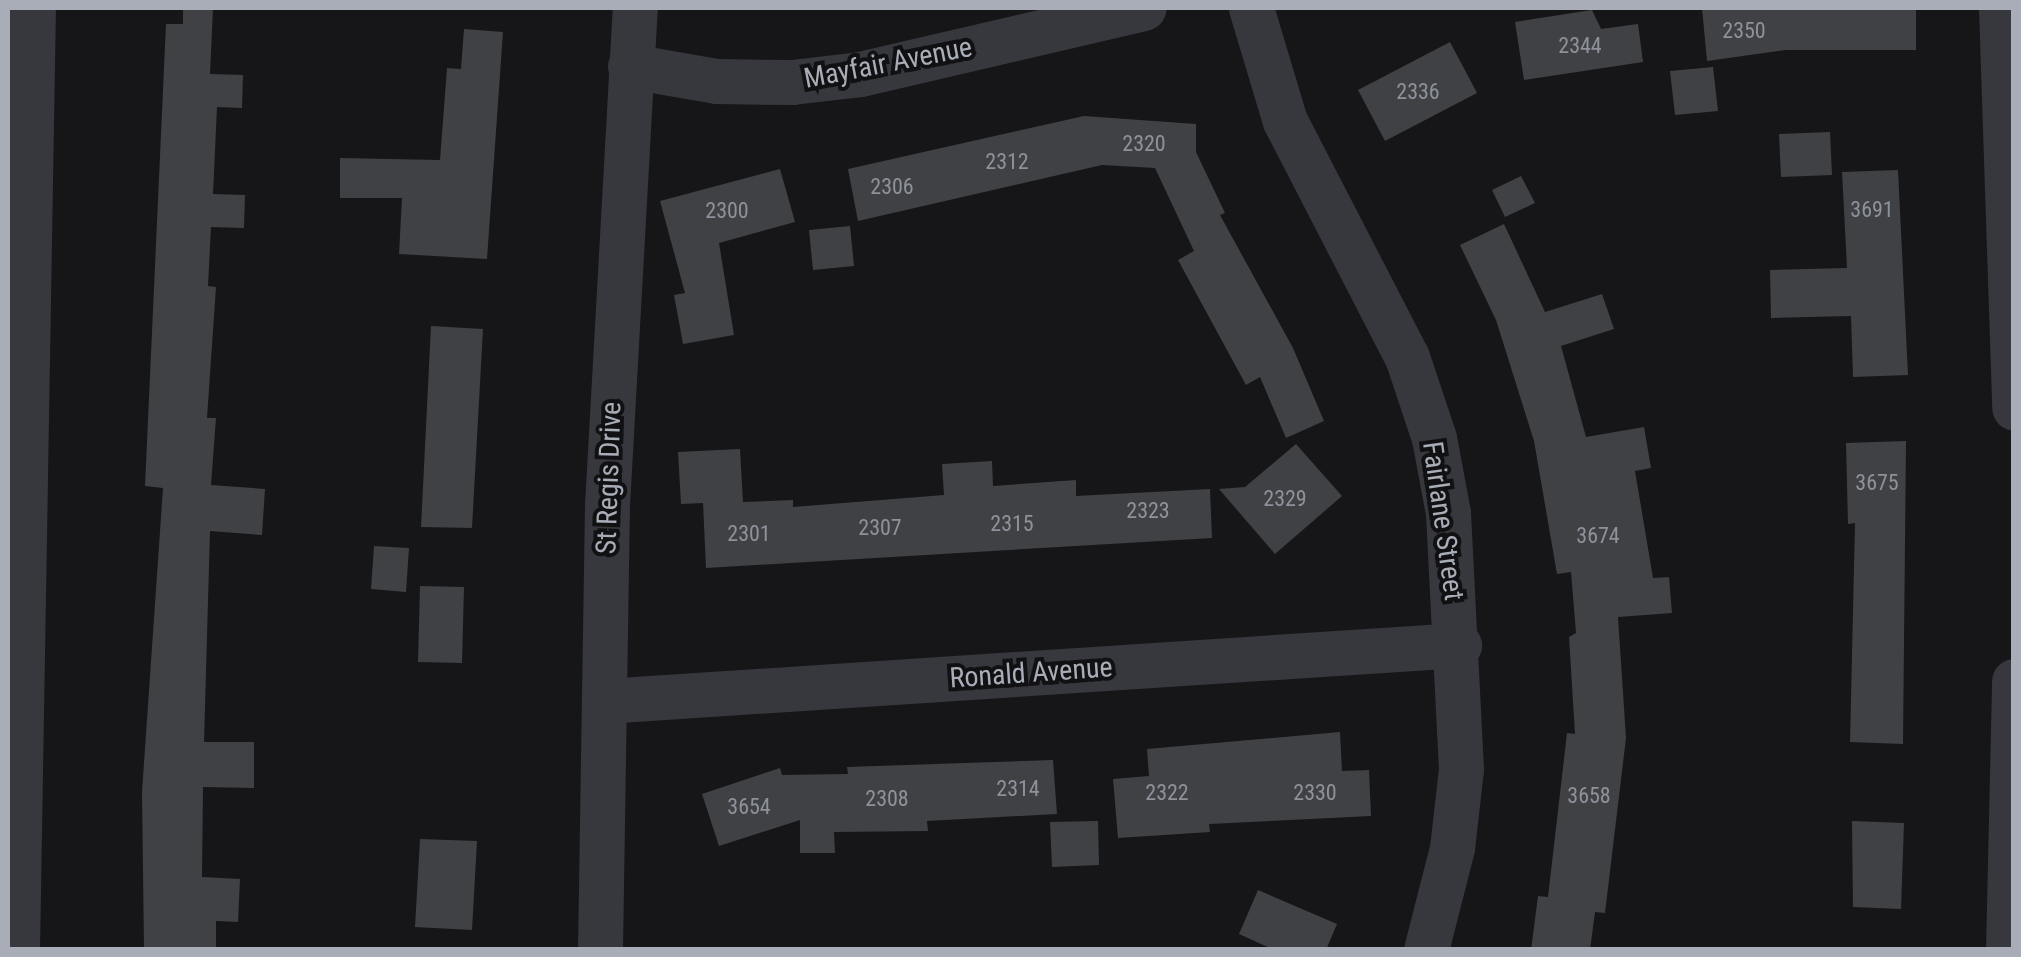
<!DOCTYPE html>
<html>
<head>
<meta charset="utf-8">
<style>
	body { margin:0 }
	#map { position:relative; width:2021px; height:957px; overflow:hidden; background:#161618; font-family:"Roboto Condensed",sans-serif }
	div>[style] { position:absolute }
	.building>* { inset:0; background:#404145 }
	.minor>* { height:45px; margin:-22.5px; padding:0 22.5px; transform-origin:22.5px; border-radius:22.5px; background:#37383d }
	.tertiary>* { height:55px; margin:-27.5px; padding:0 27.5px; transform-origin:27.5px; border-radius:27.5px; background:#37383d }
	span { translate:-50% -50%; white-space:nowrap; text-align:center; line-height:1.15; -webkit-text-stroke:8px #111113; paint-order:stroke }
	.number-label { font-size:22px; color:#8e929b }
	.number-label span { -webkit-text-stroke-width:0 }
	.street-label { font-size:28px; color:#a8adb8 }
	.frame { position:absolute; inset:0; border:10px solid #a8adb8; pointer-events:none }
</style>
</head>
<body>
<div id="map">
	<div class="building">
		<div style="clip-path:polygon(183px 8px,213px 8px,210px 74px,243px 75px,242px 108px,217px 107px,213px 194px,245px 195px,244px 228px,211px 227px,208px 286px,216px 287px,207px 418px,216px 418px,211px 485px,265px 489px,262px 535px,210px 531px,204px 742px,254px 742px,254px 788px,203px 787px,202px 877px,240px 879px,238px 922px,216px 921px,216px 950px,144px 950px,142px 792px,163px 488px,145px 486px,166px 24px,183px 24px)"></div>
		<div style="clip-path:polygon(1702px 8px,1916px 8px,1916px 50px,1786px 50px,1707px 61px)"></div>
		<div style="clip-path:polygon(1592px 10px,1601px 29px,1638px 24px,1643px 62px,1524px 80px,1515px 22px)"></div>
		<div style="clip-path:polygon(464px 29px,503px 32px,487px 259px,399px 254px,402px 198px,340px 198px,340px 158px,440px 160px,447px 68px,461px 69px)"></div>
		<div style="clip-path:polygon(1450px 42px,1477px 93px,1385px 141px,1358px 90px)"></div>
		<div style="clip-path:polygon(1713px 67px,1718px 111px,1675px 115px,1670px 71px)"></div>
		<div style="clip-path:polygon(1084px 116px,1196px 124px,1196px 152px,1225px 213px,1220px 215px,1293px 348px,1324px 421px,1286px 438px,1260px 377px,1246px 385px,1178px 260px,1194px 251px,1155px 168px,1102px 165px,858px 221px,848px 169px)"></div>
		<div style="clip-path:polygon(1830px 132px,1832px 175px,1781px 177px,1779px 134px)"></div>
		<div style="clip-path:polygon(780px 169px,795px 222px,719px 243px,734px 335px,683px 344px,674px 295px,685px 293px,660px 201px)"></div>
		<div style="clip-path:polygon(1898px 170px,1908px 375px,1853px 377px,1851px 316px,1771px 318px,1770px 270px,1847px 268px,1842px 172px)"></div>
		<div style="clip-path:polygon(1521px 176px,1535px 203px,1505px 217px,1492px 190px)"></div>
		<div style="clip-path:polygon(1504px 224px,1545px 312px,1602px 294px,1614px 329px,1561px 346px,1586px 437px,1644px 427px,1651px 468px,1635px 471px,1653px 578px,1669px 577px,1672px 613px,1618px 617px,1626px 738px,1605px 913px,1595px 912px,1590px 950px,1531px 950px,1538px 896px,1548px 897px,1567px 733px,1575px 734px,1569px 637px,1576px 633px,1571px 572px,1557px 574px,1534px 441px,1496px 320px,1460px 245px)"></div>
		<div style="clip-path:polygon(850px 226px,854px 266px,813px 270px,809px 230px)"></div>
		<div style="clip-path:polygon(431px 326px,483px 329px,472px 528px,421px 527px)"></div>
		<div style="clip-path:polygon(1906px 441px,1903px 744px,1850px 742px,1855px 523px,1848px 524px,1846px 443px)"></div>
		<div style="clip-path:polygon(1296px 444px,1342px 496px,1275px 554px,1219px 489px,1245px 487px)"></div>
		<div style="clip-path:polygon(740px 449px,743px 502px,793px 500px,793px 507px,944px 495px,942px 464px,992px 461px,993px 486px,1076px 480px,1076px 496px,1210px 489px,1212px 538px,706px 568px,703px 503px,681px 504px,678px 452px)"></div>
		<div style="clip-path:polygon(374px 546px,409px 548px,406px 592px,371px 589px)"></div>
		<div style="clip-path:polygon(420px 586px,464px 587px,462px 663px,418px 662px)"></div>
		<div style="clip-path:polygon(1340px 732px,1342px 771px,1369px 770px,1371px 816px,1209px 824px,1210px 832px,1118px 838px,1113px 779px,1149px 776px,1147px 749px)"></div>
		<div style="clip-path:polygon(1053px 760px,1057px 814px,927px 821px,928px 831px,834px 832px,835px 853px,800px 853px,800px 820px,719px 846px,702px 794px,780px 768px,782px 775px,848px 774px,847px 767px)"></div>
		<div style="clip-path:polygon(1098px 821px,1099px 865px,1052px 867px,1050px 822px)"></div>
		<div style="clip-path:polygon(1852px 821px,1904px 823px,1901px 909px,1853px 907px)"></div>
		<div style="clip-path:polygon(420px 839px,477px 841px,472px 930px,415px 927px)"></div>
		<div style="clip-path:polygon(1258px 890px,1337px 924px,1326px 950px,1274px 950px,1239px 934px)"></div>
	</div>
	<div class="minor">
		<div style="left:1251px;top:8px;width:118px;rotate:73.3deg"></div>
		<div style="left:1285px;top:121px;width:266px;rotate:62.7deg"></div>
		<div style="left:1407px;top:357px;width:85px;rotate:71.6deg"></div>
		<div style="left:1434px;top:438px;width:76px;rotate:79.4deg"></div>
		<div style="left:1448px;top:513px;width:256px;rotate:87.1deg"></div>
		<div style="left:1461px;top:769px;width:80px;rotate:96.5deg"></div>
		<div style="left:1452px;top:848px;width:105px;rotate:104.3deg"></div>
		<div style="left:2001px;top:8px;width:400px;rotate:88.1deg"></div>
		<div style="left:630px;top:66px;width:87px;rotate:9.9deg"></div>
		<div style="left:716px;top:81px;width:76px;rotate:0.8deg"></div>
		<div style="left:792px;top:82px;width:68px;rotate:-6.7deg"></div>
		<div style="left:860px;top:74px;width:291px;rotate:-13.1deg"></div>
		<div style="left:604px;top:701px;width:857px;rotate:-3.75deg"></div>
		<div style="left:600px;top:950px;width:445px;rotate:-89.1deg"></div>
		<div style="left:607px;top:505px;width:498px;rotate:-86.8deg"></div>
		<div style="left:2008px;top:950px;width:269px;rotate:-88.7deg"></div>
	</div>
	<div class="tertiary">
		<div style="left:12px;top:950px;width:942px;rotate:-89.03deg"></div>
	</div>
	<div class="number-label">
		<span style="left:1744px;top:31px">2350</span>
		<span style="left:1580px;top:46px">2344</span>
		<span style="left:1418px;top:92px">2336</span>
		<span style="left:1144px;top:144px">2320</span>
		<span style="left:1007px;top:162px">2312</span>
		<span style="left:892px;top:187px">2306</span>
		<span style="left:1872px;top:210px">3691</span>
		<span style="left:727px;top:211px">2300</span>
		<span style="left:1877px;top:483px">3675</span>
		<span style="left:1285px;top:499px">2329</span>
		<span style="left:1148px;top:511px">2323</span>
		<span style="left:1012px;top:524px">2315</span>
		<span style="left:880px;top:528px">2307</span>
		<span style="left:749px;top:534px">2301</span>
		<span style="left:1598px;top:536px">3674</span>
		<span style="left:1018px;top:789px">2314</span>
		<span style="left:1167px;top:793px">2322</span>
		<span style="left:1315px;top:793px">2330</span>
		<span style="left:1589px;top:796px">3658</span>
		<span style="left:887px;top:799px">2308</span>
		<span style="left:749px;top:807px">3654</span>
	</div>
	<div class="street-label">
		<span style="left:888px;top:63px;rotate:-11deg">Mayfair Avenue</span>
		<span style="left:609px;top:478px;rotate:-88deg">St Regis Drive</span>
		<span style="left:1443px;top:521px;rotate:82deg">Fairlane Street</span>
		<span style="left:1031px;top:673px;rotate:-4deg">Ronald Avenue</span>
	</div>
	<div class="frame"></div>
</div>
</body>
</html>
